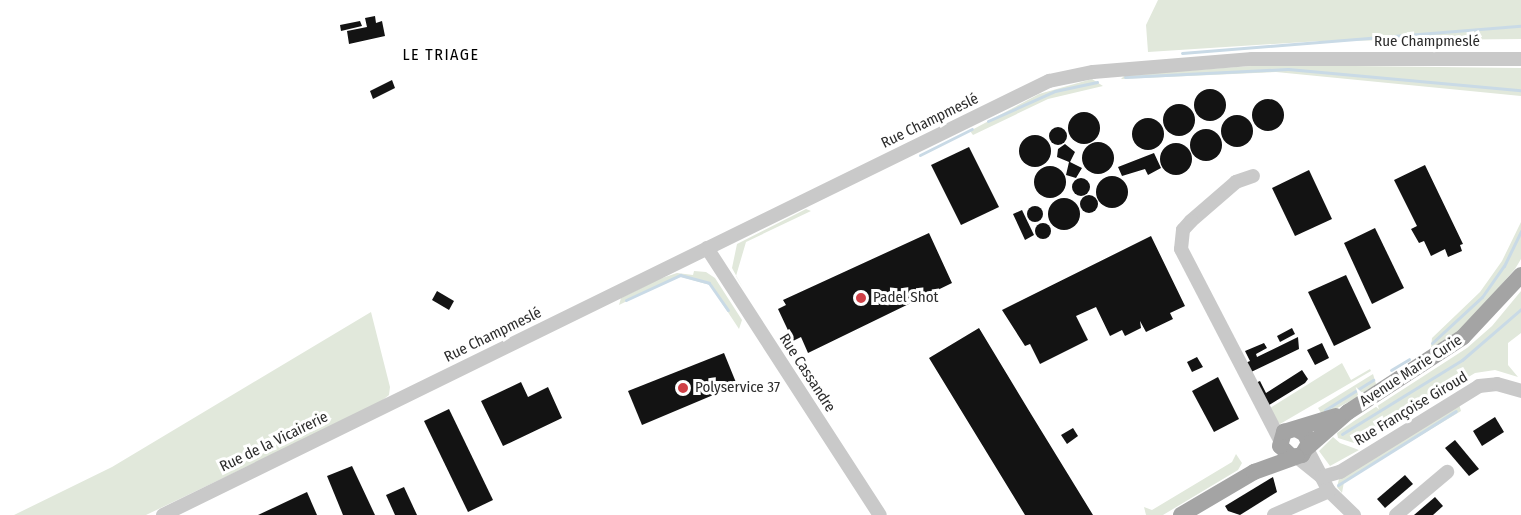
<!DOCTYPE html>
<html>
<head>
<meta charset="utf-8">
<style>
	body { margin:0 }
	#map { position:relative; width:1521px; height:515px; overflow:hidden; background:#fff; font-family:"Fira Sans Condensed",sans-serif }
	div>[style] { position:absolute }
	.green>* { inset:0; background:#e1e8db }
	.stream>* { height:3px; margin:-1.5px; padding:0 1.5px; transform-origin:1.5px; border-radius:1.5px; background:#c9dae6 }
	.building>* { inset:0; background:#131313 }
	.round { border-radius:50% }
	.minor>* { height:14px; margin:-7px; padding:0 7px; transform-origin:7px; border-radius:7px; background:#c9c9c9 }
	.major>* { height:16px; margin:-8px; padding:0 8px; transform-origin:8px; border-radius:8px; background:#a4a4a4 }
	.dots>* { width:16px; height:16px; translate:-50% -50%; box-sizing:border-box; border:3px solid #fff; border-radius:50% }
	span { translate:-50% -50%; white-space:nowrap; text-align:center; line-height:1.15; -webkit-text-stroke:6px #fff; paint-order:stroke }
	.street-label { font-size:15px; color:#2c2c2c }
	.poi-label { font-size:15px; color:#2c2c2c }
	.left { translate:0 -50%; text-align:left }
	.neighbourhood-label { font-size:16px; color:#000; letter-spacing:1.5px }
</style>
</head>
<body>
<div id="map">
	<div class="green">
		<div style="clip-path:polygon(1158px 0,1521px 0,1521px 39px,1320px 41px,1148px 52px,1146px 25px)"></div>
		<div style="clip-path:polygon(1265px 65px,1521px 68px,1521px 96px,1276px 72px,1121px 79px,1125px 75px)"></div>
		<div style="clip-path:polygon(1092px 79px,1103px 86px,1048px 99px,973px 135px,970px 131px,1039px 94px)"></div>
		<div style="clip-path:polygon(806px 209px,811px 211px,746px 242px,736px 276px,744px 290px,732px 268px,737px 244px)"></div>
		<div style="clip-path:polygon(1521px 222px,1521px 259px,1515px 269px,1464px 327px,1436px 348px,1431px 347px,1432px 338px,1480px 292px,1502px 261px)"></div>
		<div style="clip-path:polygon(694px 271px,706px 272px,715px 278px,742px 320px,739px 329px,710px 285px,678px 276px,619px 305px,621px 298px,659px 279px,677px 273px,693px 275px)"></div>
		<div style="clip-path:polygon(1521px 291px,1521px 333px,1508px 343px,1508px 365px,1518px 377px,1495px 370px,1475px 373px,1363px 441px,1354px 443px,1338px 438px,1337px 433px,1354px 421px,1467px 348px,1492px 326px)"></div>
		<div style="clip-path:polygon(371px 312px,390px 387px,389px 395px,378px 404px,146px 515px,14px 515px,112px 467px)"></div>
		<div style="clip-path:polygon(1342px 363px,1351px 380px,1370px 369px,1371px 371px,1280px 424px,1267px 410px)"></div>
		<div style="clip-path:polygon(1373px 374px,1376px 384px,1372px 389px,1323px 416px,1318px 408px)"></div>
		<div style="clip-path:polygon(1459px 404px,1461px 411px,1344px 482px,1342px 493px,1337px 487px,1339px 479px)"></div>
		<div style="clip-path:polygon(1333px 437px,1340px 443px,1359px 450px,1330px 466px,1319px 451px)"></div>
		<div style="clip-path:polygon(1236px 454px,1242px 463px,1238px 470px,1163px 515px,1146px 515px,1144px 507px,1152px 510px,1232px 462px)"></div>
	</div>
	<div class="stream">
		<div style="left:1182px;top:53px;width:340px;rotate:-4.6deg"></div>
		<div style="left:1125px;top:77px;width:163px;rotate:-2.8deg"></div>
		<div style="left:1288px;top:69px;width:234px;rotate:5.2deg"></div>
		<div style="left:988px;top:121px;width:73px;rotate:-24.1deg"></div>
		<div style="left:1055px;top:91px;width:43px;rotate:-12.1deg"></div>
		<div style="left:920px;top:155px;width:58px;rotate:-26.6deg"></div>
		<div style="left:626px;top:300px;width:60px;rotate:-24.8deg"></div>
		<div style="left:680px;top:275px;width:30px;rotate:15deg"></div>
		<div style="left:709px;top:283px;width:33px;rotate:55deg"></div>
		<div style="left:1432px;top:343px;width:68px;rotate:-42.6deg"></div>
		<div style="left:1482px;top:297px;width:38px;rotate:-55deg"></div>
		<div style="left:1504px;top:266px;width:39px;rotate:-64deg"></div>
		<div style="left:1391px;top:370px;width:21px;rotate:-31deg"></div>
		<div style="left:1325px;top:410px;width:57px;rotate:-32deg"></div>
		<div style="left:1342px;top:434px;width:141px;rotate:-31.7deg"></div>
		<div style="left:1462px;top:360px;width:78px;rotate:-40.8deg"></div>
		<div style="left:1338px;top:485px;width:139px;rotate:-32.1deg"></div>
	</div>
	<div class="building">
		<div style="clip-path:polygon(375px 16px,376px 23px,382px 21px,385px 36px,349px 44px,347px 31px,367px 27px,365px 18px)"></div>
		<div style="clip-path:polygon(360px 21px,362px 26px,341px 31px,340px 25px)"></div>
		<div style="clip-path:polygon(392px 80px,395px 88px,373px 99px,370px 91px)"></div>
		<div class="round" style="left:1194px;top:89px;width:32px;height:32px"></div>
		<div class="round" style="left:1252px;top:99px;width:32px;height:32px"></div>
		<div class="round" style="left:1163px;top:104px;width:32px;height:32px"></div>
		<div class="round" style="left:1068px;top:112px;width:32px;height:32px"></div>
		<div class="round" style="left:1221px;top:115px;width:32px;height:32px"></div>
		<div class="round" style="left:1132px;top:118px;width:32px;height:32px"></div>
		<div class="round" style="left:1049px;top:127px;width:18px;height:18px"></div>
		<div class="round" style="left:1190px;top:129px;width:32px;height:32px"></div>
		<div class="round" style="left:1019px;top:135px;width:32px;height:32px"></div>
		<div class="round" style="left:1082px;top:142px;width:32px;height:32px"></div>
		<div class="round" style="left:1160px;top:143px;width:32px;height:32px"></div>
		<div style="clip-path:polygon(1065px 144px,1075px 152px,1070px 162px,1082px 168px,1076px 178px,1066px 175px,1069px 162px,1057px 157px,1058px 149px)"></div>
		<div style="clip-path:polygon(969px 147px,999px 207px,961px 225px,931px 165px)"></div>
		<div style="clip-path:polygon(1154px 153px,1161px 168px,1148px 175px,1145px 169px,1122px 176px,1118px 167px)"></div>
		<div style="clip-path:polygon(1425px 165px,1463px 244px,1460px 245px,1462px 251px,1448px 257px,1445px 249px,1431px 256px,1424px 241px,1419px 243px,1411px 229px,1417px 226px,1394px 180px)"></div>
		<div class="round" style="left:1034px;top:166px;width:32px;height:32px"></div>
		<div style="clip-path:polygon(1309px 170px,1332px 219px,1295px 236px,1272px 188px)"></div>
		<div class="round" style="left:1096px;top:176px;width:32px;height:32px"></div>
		<div class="round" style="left:1072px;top:178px;width:18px;height:18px"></div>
		<div class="round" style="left:1080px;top:195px;width:18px;height:18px"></div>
		<div class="round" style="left:1048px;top:198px;width:32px;height:32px"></div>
		<div class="round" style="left:1027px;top:206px;width:16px;height:16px"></div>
		<div style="clip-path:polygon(1022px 210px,1034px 235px,1025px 240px,1013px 214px)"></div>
		<div class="round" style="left:1035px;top:223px;width:16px;height:16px"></div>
		<div style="clip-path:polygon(1375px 228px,1404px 288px,1372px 304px,1344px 243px)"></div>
		<div style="clip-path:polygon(929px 233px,952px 283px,808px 353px,801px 337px,793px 341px,778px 309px,786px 305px,783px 300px)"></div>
		<div style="clip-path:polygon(1151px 236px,1185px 306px,1170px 313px,1173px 319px,1146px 332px,1140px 321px,1141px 328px,1125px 336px,1122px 330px,1110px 336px,1096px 307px,1076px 316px,1088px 340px,1040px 364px,1030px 344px,1025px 346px,1002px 310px)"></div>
		<div style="clip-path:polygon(1346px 275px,1371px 328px,1334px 346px,1308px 292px)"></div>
		<div style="clip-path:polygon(437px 291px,454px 301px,449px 310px,432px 300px)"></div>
		<div style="clip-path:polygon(979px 328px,1031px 414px,1093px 515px,1025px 515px,929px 358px)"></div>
		<div style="clip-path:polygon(1292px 328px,1295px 334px,1280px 342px,1277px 336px)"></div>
		<div style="clip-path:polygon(1298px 337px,1299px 349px,1247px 374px,1243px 364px,1250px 361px,1245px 351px,1264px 343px,1267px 348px,1256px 354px,1257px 357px)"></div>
		<div style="clip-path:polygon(1322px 343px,1329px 358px,1315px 365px,1307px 350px)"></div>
		<div style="clip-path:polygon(724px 353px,737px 385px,642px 425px,628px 391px)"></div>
		<div style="clip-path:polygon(1197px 357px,1203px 367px,1192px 372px,1187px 362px)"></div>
		<div style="clip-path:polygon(1302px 370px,1308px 379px,1305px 383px,1266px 407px,1253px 384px,1260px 381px,1266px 393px)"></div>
		<div style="clip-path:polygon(1218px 377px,1239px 419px,1214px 432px,1192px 391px)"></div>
		<div style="clip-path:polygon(521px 382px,528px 397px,548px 387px,562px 418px,503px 446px,481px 401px)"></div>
		<div style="clip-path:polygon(449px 409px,493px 500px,468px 512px,424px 421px)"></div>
		<div style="clip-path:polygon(1495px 417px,1504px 432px,1482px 446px,1473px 431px)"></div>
		<div style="clip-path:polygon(1073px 428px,1078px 436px,1067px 444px,1061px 435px)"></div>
		<div style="clip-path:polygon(1455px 440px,1479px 469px,1469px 476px,1445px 448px)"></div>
		<div style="clip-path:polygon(352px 466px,375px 515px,343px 515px,327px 476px)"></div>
		<div style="clip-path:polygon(1405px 475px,1413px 484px,1385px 508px,1377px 499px)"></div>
		<div style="clip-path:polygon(1273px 477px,1277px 492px,1240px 515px,1228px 511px,1225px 506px)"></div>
		<div style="clip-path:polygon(404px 487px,417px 515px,395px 515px,386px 495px)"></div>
		<div style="clip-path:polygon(307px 492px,317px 515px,258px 515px)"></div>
		<div style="clip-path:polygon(1435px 497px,1443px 506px,1433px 515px,1414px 515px)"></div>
	</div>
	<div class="minor">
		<div style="left:1253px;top:176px;width:18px;rotate:161deg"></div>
		<div style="left:1236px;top:182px;width:60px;rotate:139.1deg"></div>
		<div style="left:1191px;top:221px;width:12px;rotate:132deg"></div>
		<div style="left:1183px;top:230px;width:19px;rotate:96deg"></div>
		<div style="left:1181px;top:249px;width:215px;rotate:62.6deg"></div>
		<div style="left:707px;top:248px;width:318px;rotate:57.1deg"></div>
		<div style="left:1307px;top:449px;width:47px;rotate:62.4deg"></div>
		<div style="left:1329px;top:491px;width:35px;rotate:44deg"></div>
		<div style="left:1297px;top:457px;width:32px;rotate:39deg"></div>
		<div style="left:1322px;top:477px;width:19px;rotate:-16deg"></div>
		<div style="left:1340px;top:472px;width:163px;rotate:-31.7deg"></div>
		<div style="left:1479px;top:386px;width:18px;rotate:-6deg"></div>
		<div style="left:1497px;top:384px;width:25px;rotate:16deg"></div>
		<div style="left:163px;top:515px;width:987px;rotate:-26.1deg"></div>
		<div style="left:1049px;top:81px;width:45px;rotate:-11.6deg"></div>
		<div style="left:1093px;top:72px;width:160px;rotate:-4.7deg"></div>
		<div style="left:1252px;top:59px;width:269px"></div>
		<div style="left:1274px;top:515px;width:60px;rotate:-23.6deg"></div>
		<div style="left:1396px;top:515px;width:67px;rotate:-40.1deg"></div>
	</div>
	<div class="major">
		<div style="left:1296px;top:429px;width:10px;rotate:29deg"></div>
		<div style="left:1305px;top:434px;width:10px;rotate:66deg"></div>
		<div style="left:1309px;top:443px;width:14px;rotate:120deg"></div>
		<div style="left:1302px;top:455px;width:10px;rotate:169deg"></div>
		<div style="left:1292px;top:457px;width:16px;rotate:-137deg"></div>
		<div style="left:1280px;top:446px;width:15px;rotate:-74deg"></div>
		<div style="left:1284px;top:432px;width:54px;rotate:-17.1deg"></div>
		<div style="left:1308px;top:447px;width:53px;rotate:-41.2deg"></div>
		<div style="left:1348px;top:412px;width:137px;rotate:-33.1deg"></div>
		<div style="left:1463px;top:337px;width:85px;rotate:-46.9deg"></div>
		<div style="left:1181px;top:515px;width:85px;rotate:-30.5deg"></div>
		<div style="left:1254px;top:472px;width:45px;rotate:-19.7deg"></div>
	</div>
	<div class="dots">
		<div style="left:861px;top:298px;background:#d04047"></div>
		<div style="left:683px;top:388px;background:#d04047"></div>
	</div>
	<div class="street-label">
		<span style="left:1427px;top:42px">Rue Champmeslé</span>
		<span style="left:930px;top:121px;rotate:-26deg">Rue Champmeslé</span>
		<span style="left:493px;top:335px;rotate:-26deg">Rue Champmeslé</span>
		<span style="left:1411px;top:371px;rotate:-33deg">Avenue Marie Curie</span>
		<span style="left:807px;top:373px;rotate:57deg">Rue Cassandre</span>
		<span style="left:1411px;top:409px;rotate:-31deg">Rue Françoise Giroud</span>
		<span style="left:274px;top:442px;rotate:-26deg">Rue de la Vicairerie</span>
	</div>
	<div class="poi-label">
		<span class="left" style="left:873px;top:298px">Padel Shot</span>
		<span class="left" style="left:695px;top:388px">Polyservice 37</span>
	</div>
	<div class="neighbourhood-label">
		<span style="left:441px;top:55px">LE TRIAGE</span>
	</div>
</div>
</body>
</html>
